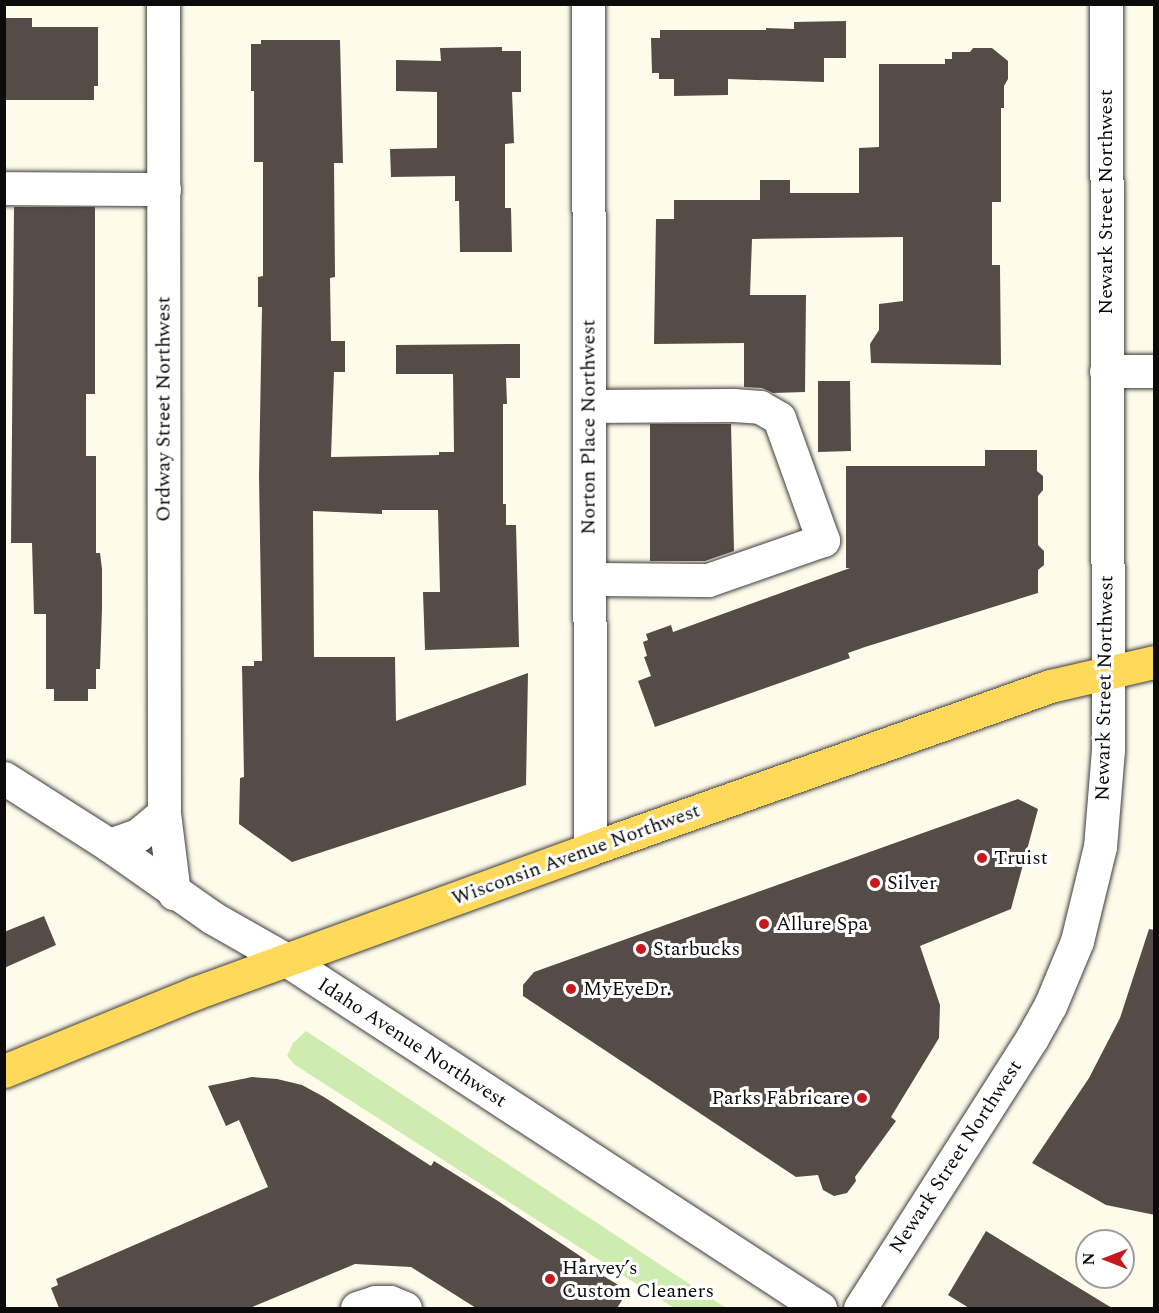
<!DOCTYPE html>
<html>
<head>
<meta charset="utf-8">
<style>
	body { margin:0 }
	#map { position:relative; width:1159px; height:1313px; overflow:hidden; background:#fffbea; font-family:Spectral,serif }
	div>[style] { position:absolute }
	.green>* { inset:0; background:#cfecb0 }
	.building>* { inset:0; background:#554c47 }
	.roads { filter:drop-shadow(0 0 2px #3e3e3e) drop-shadow(0 0 2px #3e3e3e) }
	.minor>* { height:33px; margin:-16.5px; padding:0 16.5px; transform-origin:16.5px; border-radius:16.5px; background:#fff }
	.major>* { height:33px; margin:-16.5px; padding:0 16.5px; transform-origin:16.5px; border-radius:16.5px; background:#ffd95a }
	.dots>* { width:16px; height:16px; translate:-50% -50%; box-sizing:border-box; border:3px solid #fff; border-radius:50% }
	span { translate:-50% -50%; white-space:nowrap; text-align:center; line-height:1.15; -webkit-text-stroke:6px #fff; paint-order:stroke }
	.street-label { font-size:20px; color:#0b0b0b }
	.poi-label { font-size:20px; color:#0b0b0b }
	.left { translate:0 -50%; text-align:left }
	.right { translate:-100% -50%; text-align:right }
	.frame { position:absolute; inset:0; border:6px solid #0b0b0b; pointer-events:none }
	.north { position:absolute; left:1075px; top:1229px; width:60px; height:60px; box-sizing:border-box; background:#fff; border:2px solid #9d9d9d; border-radius:50%; rotate:270deg; font-size:16px; font-weight:700; line-height:24px; text-align:center; color:#0b0b0b }
	.north::after { content:''; display:block; margin:auto; width:21px; height:27px; background:#c6191e; clip-path:polygon(50% 0,100% 100%,50% 72%,0 100%) }
</style>
</head>
<body>
<div id="map">
	<div class="green">
		<div style="clip-path:polygon(306px 1031px,726px 1308px,674px 1308px,295px 1065px,287px 1056px,293px 1043px)"></div>
	</div>
	<div class="building">
		<div style="clip-path:polygon(4px 18px,32px 18px,32px 27px,98px 27px,98px 86px,94px 86px,94px 100px,4px 100px)"></div>
		<div style="clip-path:polygon(846px 21px,846px 58px,824px 58px,824px 82px,728px 79px,728px 95px,674px 96px,674px 79px,659px 79px,659px 73px,652px 73px,651px 38px,660px 38px,660px 30px,766px 30px,766px 28px,794px 29px,794px 22px)"></div>
		<div style="clip-path:polygon(261px 40px,340px 40px,343px 163px,334px 163px,335px 277px,330px 278px,331px 341px,345px 341px,345px 372px,334px 372px,331px 457px,439px 455px,439px 452px,454px 452px,453px 374px,396px 374px,396px 345px,520px 344px,520px 378px,506px 378px,507px 404px,503px 404px,503px 504px,506px 504px,506px 525px,516px 525px,519px 647px,425px 650px,423px 592px,440px 592px,438px 510px,382px 510px,382px 514px,313px 511px,314px 657px,395px 657px,396px 721px,528px 673px,526px 785px,292px 862px,239px 824px,240px 778px,244px 777px,242px 666px,254px 666px,254px 661px,262px 661px,259px 476px,262px 307px,258px 307px,258px 277px,263px 276px,263px 162px,254px 162px,254px 91px,251px 91px,251px 44px,261px 44px)"></div>
		<div style="clip-path:polygon(502px 47px,502px 51px,521px 51px,521px 92px,512px 92px,514px 143px,505px 144px,505px 208px,511px 208px,512px 252px,460px 252px,459px 201px,455px 201px,455px 176px,391px 177px,390px 149px,437px 148px,437px 92px,396px 91px,396px 60px,441px 61px,440px 48px)"></div>
		<div style="clip-path:polygon(973px 48px,992px 48px,1008px 61px,1008px 79px,1004px 86px,1004px 108px,1001px 108px,1001px 202px,992px 202px,992px 265px,1000px 265px,1001px 365px,871px 363px,870px 344px,879px 330px,879px 304px,903px 301px,903px 237px,752px 239px,750px 295px,806px 295px,805px 392px,773px 393px,762px 388px,744px 387px,744px 343px,654px 344px,656px 219px,674px 219px,674px 200px,760px 200px,760px 180px,790px 180px,790px 193px,859px 193px,859px 148px,879px 147px,879px 64px,945px 64px,945px 59px,952px 59px,952px 52px,970px 52px)"></div>
		<div style="clip-path:polygon(14px 207px,95px 207px,95px 394px,86px 394px,86px 456px,96px 456px,96px 553px,100px 553px,102px 569px,102px 609px,100px 669px,96px 669px,96px 689px,88px 689px,88px 701px,54px 701px,54px 689px,46px 689px,46px 614px,34px 614px,32px 543px,11px 543px)"></div>
		<div style="clip-path:polygon(818px 381px,850px 381px,851px 451px,818px 452px)"></div>
		<div style="clip-path:polygon(650px 424px,731px 424px,734px 551px,705px 561px,650px 561px)"></div>
		<div style="clip-path:polygon(985px 450px,1037px 450px,1037px 471px,1043px 476px,1043px 490px,1038px 496px,1038px 545px,1044px 551px,1044px 565px,1038px 570px,1038px 593px,865px 647px,848px 653px,850px 658px,655px 727px,638px 681px,651px 676px,644px 657px,647px 656px,643px 642px,648px 640px,646px 634px,671px 625px,673px 632px,850px 568px,846px 568px,846px 466px,985px 466px)"></div>
		<div style="clip-path:polygon(1018px 799px,1038px 809px,1011px 909px,920px 946px,940px 1005px,939px 1038px,891px 1117px,896px 1121px,855px 1177px,856px 1181px,847px 1193px,834px 1196px,823px 1190px,818px 1175px,796px 1177px,523px 996px,523px 985px,534px 972px)"></div>
		<div style="clip-path:polygon(44px 916px,56px 945px,4px 968px,4px 932px)"></div>
		<div style="clip-path:polygon(1149px 929px,1155px 930px,1155px 1215px,1106px 1205px,1032px 1163px,1089px 1078px,1120px 1018px)"></div>
		<div style="clip-path:polygon(252px 1077px,277px 1079px,302px 1085px,324px 1097px,431px 1166px,434px 1161px,498px 1201px,586px 1260px,584px 1264px,628px 1291px,617px 1308px,476px 1308px,411px 1267px,355px 1264px,250px 1308px,59px 1308px,51px 1288px,58px 1285px,56px 1279px,268px 1187px,239px 1120px,226px 1126px,208px 1086px)"></div>
		<div style="clip-path:polygon(986px 1231px,1020px 1252px,1112px 1308px,969px 1308px,948px 1295px)"></div>
	</div>
	<div class="roads">
		<div class="minor">
			<div style="left:163px;top:4px;width:809px;rotate:89.93deg"></div>
			<div style="left:164px;top:813px;width:81px;rotate:82.9deg"></div>
			<div style="left:588px;top:4px;width:845px;rotate:89.86deg"></div>
			<div style="left:4px;top:188px;width:160px;rotate:0.4deg"></div>
			<div style="left:1106px;top:371px;width:48px"></div>
			<div style="left:589px;top:406px;width:144px;rotate:-0.4deg"></div>
			<div style="left:733px;top:405px;width:27px;rotate:4deg"></div>
			<div style="left:760px;top:407px;width:22px;rotate:30deg"></div>
			<div style="left:779px;top:418px;width:130px;rotate:70.2deg"></div>
			<div style="left:823px;top:540px;width:122px;rotate:160.8deg"></div>
			<div style="left:708px;top:580px;width:118px;rotate:-179.5deg"></div>
			<div style="left:4px;top:778px;width:125px;rotate:32.5deg"></div>
			<div style="left:109px;top:845px;width:127px;rotate:35.1deg"></div>
			<div style="left:213px;top:918px;width:83px;rotate:29.7deg"></div>
			<div style="left:285px;top:959px;width:639px;rotate:33.12deg"></div>
			<div style="left:109px;top:845px;width:31px;rotate:-19deg"></div>
			<div style="left:138px;top:835px;width:34px;rotate:-40deg"></div>
			<div style="left:357px;top:1308px;width:19px;rotate:-18deg"></div>
			<div style="left:375px;top:1302px;width:15px"></div>
			<div style="left:390px;top:1302px;width:16px;rotate:22deg"></div>
			<div style="left:860px;top:1308px;width:320px;rotate:-57.5deg"></div>
			<div style="left:1032px;top:1038px;width:37px;rotate:-61deg"></div>
			<div style="left:1050px;top:1006px;width:70px;rotate:-67.4deg"></div>
			<div style="left:1077px;top:941px;width:97px;rotate:-76.3deg"></div>
			<div style="left:1100px;top:847px;width:97px;rotate:-85.3deg"></div>
			<div style="left:1108px;top:750px;width:746px;rotate:-90.15deg"></div>
		</div>
		<div class="major">
			<div style="left:4px;top:1071px;width:206px;rotate:-22.2deg"></div>
			<div style="left:195px;top:993px;width:420px;rotate:-20deg"></div>
			<div style="left:590px;top:849px;width:488px;rotate:-19.5deg"></div>
			<div style="left:1050px;top:686px;width:107px;rotate:-13deg"></div>
		</div>
	</div>
	<div class="dots">
		<div style="left:982px;top:858px;background:#c6191e"></div>
		<div style="left:875px;top:883px;background:#c6191e"></div>
		<div style="left:764px;top:924px;background:#c6191e"></div>
		<div style="left:641px;top:949px;background:#c6191e"></div>
		<div style="left:571px;top:989px;background:#c6191e"></div>
		<div style="left:862px;top:1098px;background:#c6191e"></div>
		<div style="left:550px;top:1279px;background:#c6191e"></div>
	</div>
	<div class="street-label">
		<span style="left:1106px;top:202px;rotate:-90deg">Newark Street Northwest</span>
		<span style="left:164px;top:409px;rotate:-90deg">Ordway Street Northwest</span>
		<span style="left:589px;top:427px;rotate:-90deg">Norton Place Northwest</span>
		<span style="left:1105px;top:688px;rotate:-89deg">Newark Street Northwest</span>
		<span style="left:576px;top:855px;rotate:-20deg">Wisconsin Avenue Northwest</span>
		<span style="left:412px;top:1043px;rotate:33deg">Idaho Avenue Northwest</span>
		<span style="left:956px;top:1157px;rotate:-57deg">Newark Street Northwest</span>
	</div>
	<div class="poi-label">
		<span class="left" style="left:994px;top:858px">Truist</span>
		<span class="left" style="left:887px;top:883px">Silver</span>
		<span class="left" style="left:776px;top:924px">Allure Spa</span>
		<span class="left" style="left:653px;top:949px">Starbucks</span>
		<span class="left" style="left:583px;top:989px">MyEyeDr.</span>
		<span class="right" style="left:850px;top:1098px">Parks Fabricare</span>
		<span class="left" style="left:562px;top:1280px">Harvey’s<br>Custom Cleaners</span>
	</div>
	<div class="frame"></div>
	<div class="north">N</div>
</div>
</body>
</html>
